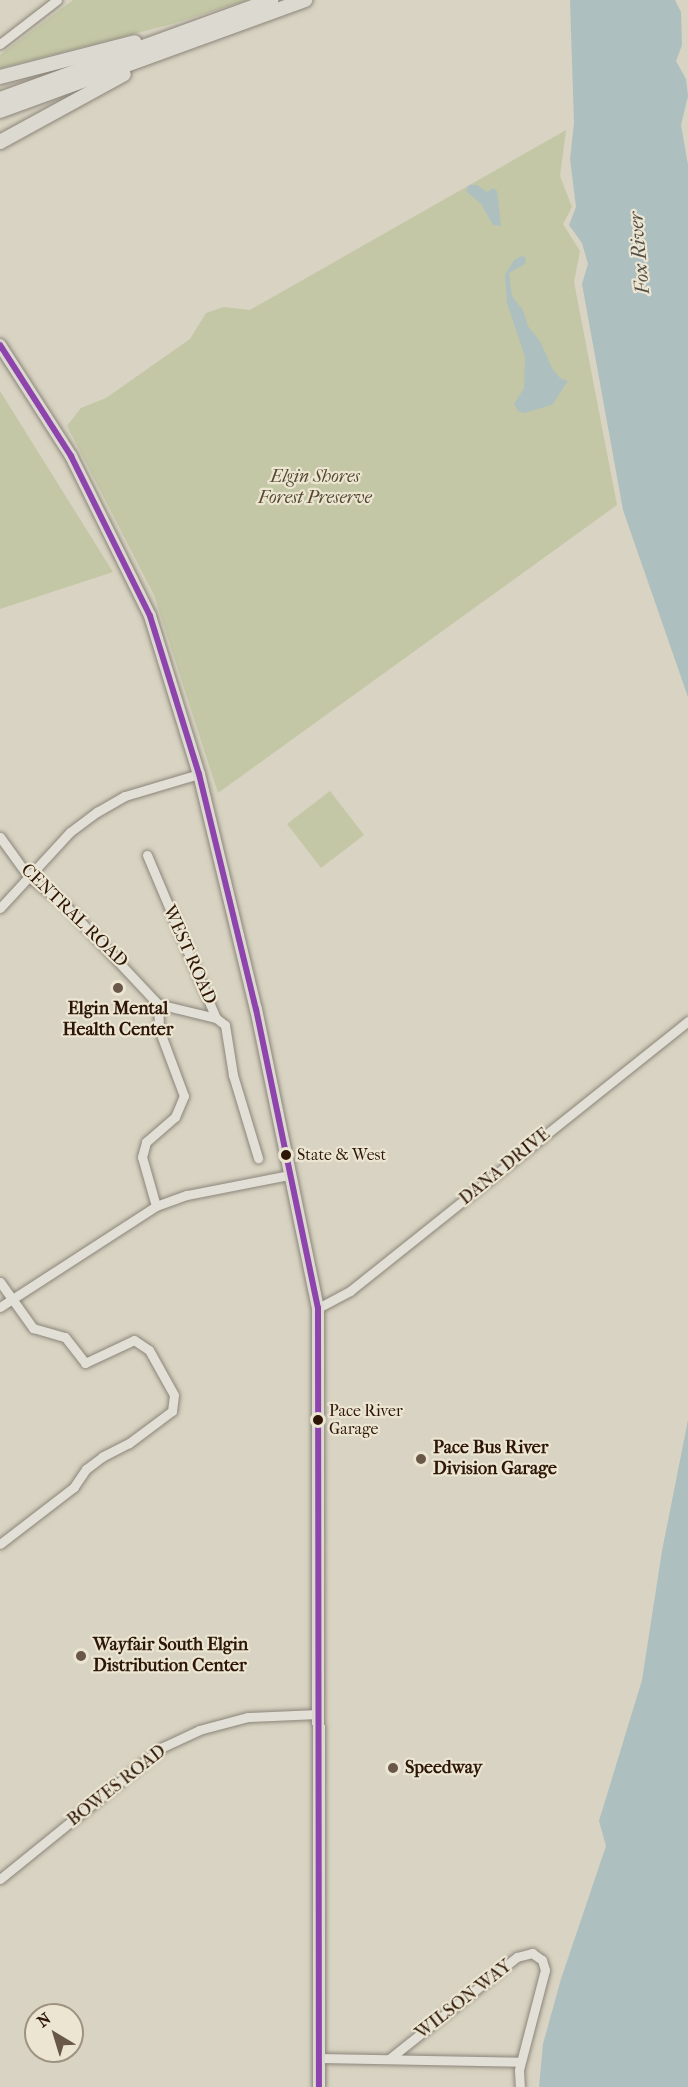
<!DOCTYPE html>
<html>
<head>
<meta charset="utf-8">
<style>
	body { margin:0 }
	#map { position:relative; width:688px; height:2087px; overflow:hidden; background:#d8d3c2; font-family:"IM FELL French Canon",serif }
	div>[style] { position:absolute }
	.green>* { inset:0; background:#c4c7a6 }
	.water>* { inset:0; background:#adbfbe }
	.roads { filter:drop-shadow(0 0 2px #8c857a) drop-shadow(0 0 2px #8c857a) }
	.minor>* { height:9px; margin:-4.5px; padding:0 4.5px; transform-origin:4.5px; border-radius:4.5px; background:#e1dfd6 }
	.major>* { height:12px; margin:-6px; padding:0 6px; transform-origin:6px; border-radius:6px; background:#dcd9d0 }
	.highway>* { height:14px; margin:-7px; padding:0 7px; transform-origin:7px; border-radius:7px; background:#dcd9d0 }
	.bus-1>* { height:6px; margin:-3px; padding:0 3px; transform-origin:3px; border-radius:3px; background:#8e44ad }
	.dots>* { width:16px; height:16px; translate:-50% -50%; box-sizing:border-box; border:3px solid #ebe5d2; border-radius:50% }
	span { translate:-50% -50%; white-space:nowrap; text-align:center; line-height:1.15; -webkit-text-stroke:4.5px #ebe5d2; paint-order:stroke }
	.bus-label { font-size:16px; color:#2d1606 }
	.left { translate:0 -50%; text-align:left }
	.park-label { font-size:18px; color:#55482f; font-style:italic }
	.street-label { font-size:18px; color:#2d1606 }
	.poi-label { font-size:18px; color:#2d1606; font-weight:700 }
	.water-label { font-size:20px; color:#534e46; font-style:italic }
	.north { position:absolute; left:24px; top:2003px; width:60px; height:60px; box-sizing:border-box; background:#ebe5d2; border:2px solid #9f9280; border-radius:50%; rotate:322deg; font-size:16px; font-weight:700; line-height:24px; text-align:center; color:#2d1606 }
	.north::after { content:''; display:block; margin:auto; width:21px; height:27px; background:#695848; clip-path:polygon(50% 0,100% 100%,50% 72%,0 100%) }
</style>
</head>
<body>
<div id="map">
	<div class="green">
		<div style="clip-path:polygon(73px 0,248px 0,172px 24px,0 68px,0 55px)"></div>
		<div style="clip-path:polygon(566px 130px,560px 176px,572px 207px,563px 224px,580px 251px,574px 282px,617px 505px,218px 793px,154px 595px,67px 426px,81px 408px,106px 398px,190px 339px,206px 313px,224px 307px,250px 310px)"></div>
		<div style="clip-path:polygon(0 391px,113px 572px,0 609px)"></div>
		<div style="clip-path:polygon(330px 791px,364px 835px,321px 868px,287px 824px)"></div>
	</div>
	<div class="water">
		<div style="clip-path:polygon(570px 0,675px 0,681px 12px,682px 45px,676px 61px,686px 79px,688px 96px,681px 125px,688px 165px,688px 697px,623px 510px,582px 284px,588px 264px,582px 243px,569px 225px,576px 207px,570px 159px,574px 123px)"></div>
		<div style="clip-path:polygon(469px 185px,477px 185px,487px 192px,493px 188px,497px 191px,501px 226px,493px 225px,481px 204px,466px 191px)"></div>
		<div style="clip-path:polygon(522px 256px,526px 258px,525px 264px,509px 273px,512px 296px,523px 310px,528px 326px,540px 341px,552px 368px,560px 378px,568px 381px,552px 405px,524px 413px,519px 412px,514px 404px,524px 388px,525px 357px,507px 303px,505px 275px,514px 260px)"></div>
		<div style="clip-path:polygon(688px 1420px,688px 2087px,539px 2087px,543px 2044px,561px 1979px,606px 1846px,599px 1821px,642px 1680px,662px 1551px)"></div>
	</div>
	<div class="roads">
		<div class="minor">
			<div style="left:0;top:44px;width:72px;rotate:-37.7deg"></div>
			<div style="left:0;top:837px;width:48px;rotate:54.3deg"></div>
			<div style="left:28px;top:876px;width:46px;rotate:37.9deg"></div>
			<div style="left:64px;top:904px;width:137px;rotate:46.8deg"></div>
			<div style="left:158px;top:1004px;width:60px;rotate:13.6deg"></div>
			<div style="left:147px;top:855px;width:177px;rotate:67.1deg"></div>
			<div style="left:216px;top:1018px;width:11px;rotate:38deg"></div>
			<div style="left:225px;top:1025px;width:51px;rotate:80.9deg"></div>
			<div style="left:233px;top:1075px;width:87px;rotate:73.2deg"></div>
			<div style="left:0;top:908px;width:103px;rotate:-47.4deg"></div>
			<div style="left:70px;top:832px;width:34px;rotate:-37deg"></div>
			<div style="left:97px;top:812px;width:32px;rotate:-30deg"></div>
			<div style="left:125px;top:796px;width:77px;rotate:-16.6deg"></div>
			<div style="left:156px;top:1206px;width:51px;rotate:-105.9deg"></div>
			<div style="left:142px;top:1157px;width:16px;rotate:-75deg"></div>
			<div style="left:146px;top:1142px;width:38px;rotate:-41deg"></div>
			<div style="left:175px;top:1117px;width:23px;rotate:-67deg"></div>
			<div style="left:184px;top:1096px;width:72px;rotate:-110.5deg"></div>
			<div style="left:159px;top:1029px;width:25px;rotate:-92deg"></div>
			<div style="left:0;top:1282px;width:57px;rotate:54.3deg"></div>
			<div style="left:33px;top:1328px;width:33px;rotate:16deg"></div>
			<div style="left:65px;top:1337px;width:33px;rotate:52deg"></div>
			<div style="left:85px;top:1363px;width:54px;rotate:-25.1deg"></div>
			<div style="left:134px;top:1340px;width:18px;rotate:34deg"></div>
			<div style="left:149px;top:1350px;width:51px;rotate:60.9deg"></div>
			<div style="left:174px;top:1395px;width:16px;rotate:97deg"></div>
			<div style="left:172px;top:1411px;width:54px;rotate:143.3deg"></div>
			<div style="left:129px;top:1443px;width:30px;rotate:153deg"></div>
			<div style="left:102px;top:1457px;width:20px;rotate:143deg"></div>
			<div style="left:86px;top:1469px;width:22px;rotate:124deg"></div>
			<div style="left:74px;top:1487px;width:93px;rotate:142.4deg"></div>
			<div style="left:0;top:1307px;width:186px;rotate:-32.9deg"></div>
			<div style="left:156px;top:1206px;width:33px;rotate:-20deg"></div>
			<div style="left:187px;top:1195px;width:104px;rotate:-11.1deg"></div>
			<div style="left:318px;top:1308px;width:36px;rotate:-28deg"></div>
			<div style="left:350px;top:1291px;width:433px;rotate:-38.6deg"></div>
			<div style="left:0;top:1879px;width:210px;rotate:-39deg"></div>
			<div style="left:163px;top:1747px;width:40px;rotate:-25deg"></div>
			<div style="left:199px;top:1730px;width:51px;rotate:-14.9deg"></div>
			<div style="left:248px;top:1717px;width:71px;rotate:-2.4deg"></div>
			<div style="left:320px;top:2058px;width:200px;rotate:1.1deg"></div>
			<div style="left:389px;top:2059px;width:164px;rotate:-38.6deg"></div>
			<div style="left:517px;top:1957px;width:16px;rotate:-15deg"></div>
			<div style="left:532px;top:1953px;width:12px;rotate:35deg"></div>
			<div style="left:542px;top:1960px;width:10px;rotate:73deg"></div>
			<div style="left:545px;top:1970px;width:103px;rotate:104.6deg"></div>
			<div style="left:519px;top:2070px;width:17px;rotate:87deg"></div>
		</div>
		<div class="major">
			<div style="left:0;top:345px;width:132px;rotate:57.4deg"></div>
			<div style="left:71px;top:456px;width:178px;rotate:63.7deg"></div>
			<div style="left:150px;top:616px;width:165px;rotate:72.8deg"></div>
			<div style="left:199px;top:774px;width:242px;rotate:76.4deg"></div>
			<div style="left:256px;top:1009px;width:305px;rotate:78.3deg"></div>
			<div style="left:318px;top:1308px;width:779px;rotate:89.93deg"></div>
		</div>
		<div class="highway">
			<div style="left:0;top:77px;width:139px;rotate:-14.5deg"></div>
			<div style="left:0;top:99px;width:289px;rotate:-20deg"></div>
			<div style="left:0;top:111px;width:325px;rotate:-20deg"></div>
			<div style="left:0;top:142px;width:141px;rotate:-28.7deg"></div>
		</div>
	</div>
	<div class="bus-1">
		<div style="left:0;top:345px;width:132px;rotate:57.4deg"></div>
		<div style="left:71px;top:456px;width:178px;rotate:63.7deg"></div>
		<div style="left:150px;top:616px;width:165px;rotate:72.8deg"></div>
		<div style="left:199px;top:774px;width:242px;rotate:76.4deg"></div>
		<div style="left:256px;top:1009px;width:305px;rotate:78.3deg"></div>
		<div style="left:318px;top:1308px;width:779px;rotate:89.93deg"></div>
	</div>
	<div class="dots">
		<div style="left:118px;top:988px;background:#695848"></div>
		<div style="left:286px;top:1155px;background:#2d1606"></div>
		<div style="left:318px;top:1420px;background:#2d1606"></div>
		<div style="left:421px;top:1459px;background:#695848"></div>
		<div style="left:81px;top:1656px;background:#695848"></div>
		<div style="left:393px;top:1768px;background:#695848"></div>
	</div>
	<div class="bus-label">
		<span class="left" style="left:297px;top:1155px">State &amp; West</span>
		<span class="left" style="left:329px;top:1420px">Pace River<br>Garage</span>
	</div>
	<div class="park-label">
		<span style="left:315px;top:488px">Elgin Shores<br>Forest Preserve</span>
	</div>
	<div class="street-label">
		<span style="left:74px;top:916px;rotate:44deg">CENTRAL ROAD</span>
		<span style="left:189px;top:955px;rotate:66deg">WEST ROAD</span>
		<span style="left:505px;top:1167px;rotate:-39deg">DANA DRIVE</span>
		<span style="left:117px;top:1786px;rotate:-38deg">BOWES ROAD</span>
		<span style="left:464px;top:2000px;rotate:-38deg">WILSON WAY</span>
	</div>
	<div class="poi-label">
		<span style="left:118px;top:1020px">Elgin Mental<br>Health Center</span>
		<span class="left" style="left:433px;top:1459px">Pace Bus River<br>Division Garage</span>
		<span class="left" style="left:93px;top:1656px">Wayfair South Elgin<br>Distribution Center</span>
		<span class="left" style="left:405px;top:1768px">Speedway</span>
	</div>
	<div class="water-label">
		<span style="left:639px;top:253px;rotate:-95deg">Fox River</span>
	</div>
	<div class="north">N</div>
</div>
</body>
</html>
